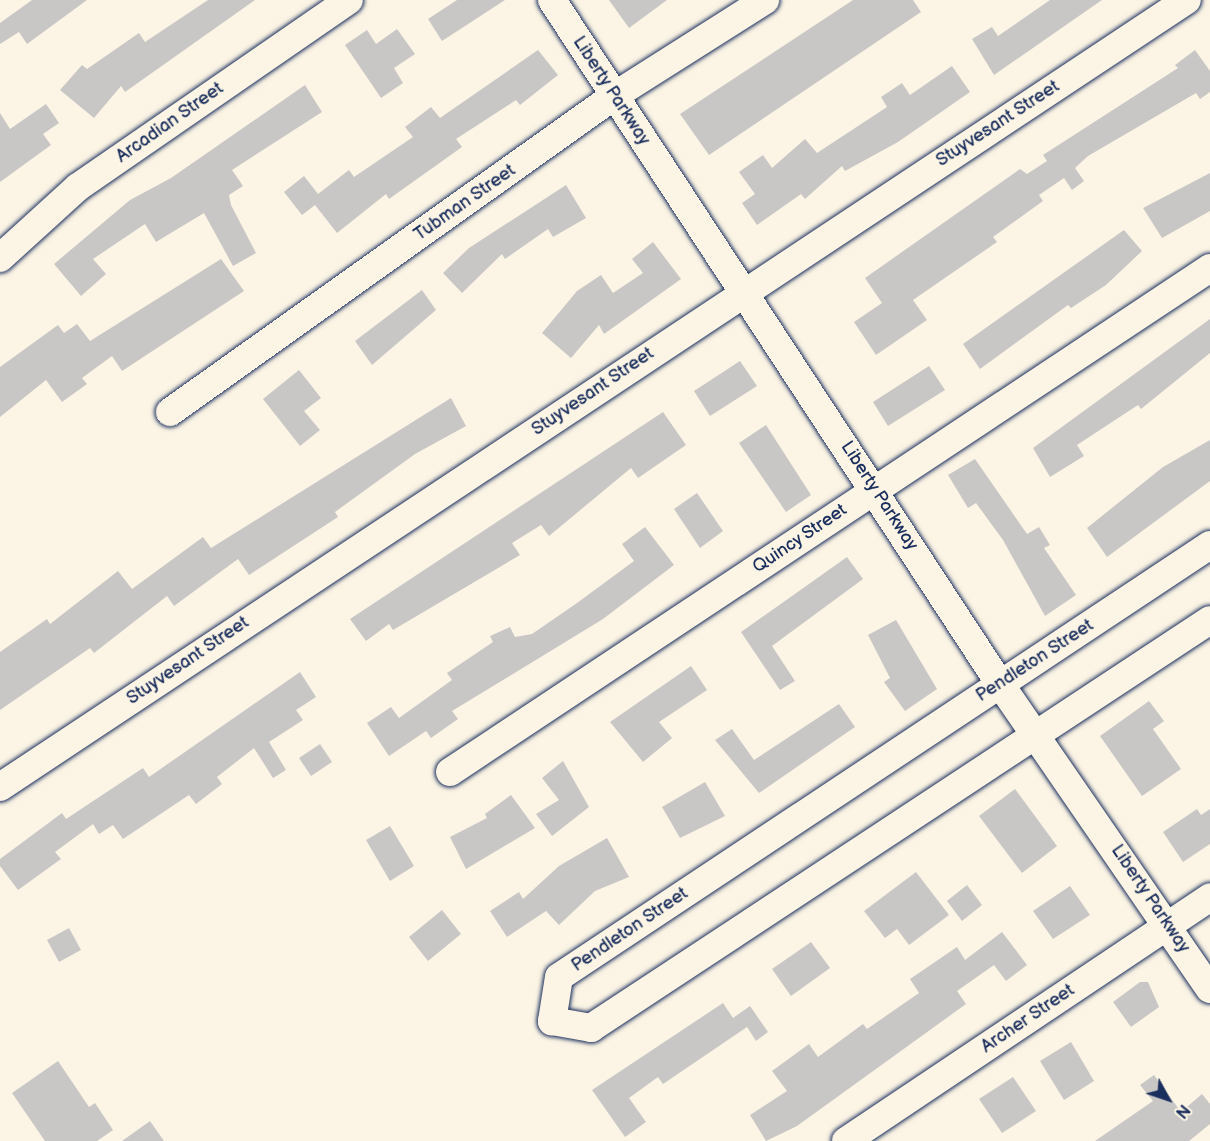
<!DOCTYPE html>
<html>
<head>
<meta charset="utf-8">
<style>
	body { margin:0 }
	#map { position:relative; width:1210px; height:1141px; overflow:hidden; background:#fcf5e5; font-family:"Balsamiq Sans",sans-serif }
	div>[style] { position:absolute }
	.building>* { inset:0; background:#c8c7c6 }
	.roads { filter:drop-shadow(0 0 2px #1b2f5e) drop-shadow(0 0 2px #1b2f5e) }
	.minor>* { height:28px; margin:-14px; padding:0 14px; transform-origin:14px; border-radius:14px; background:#fcf5e5 }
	span { translate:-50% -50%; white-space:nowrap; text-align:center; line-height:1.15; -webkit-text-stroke:5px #fcf5e5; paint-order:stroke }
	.street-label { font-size:18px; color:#1b2f5e }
	.north { position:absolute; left:1138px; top:1069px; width:60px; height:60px; -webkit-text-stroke:4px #fcf5e5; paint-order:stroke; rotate:130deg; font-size:16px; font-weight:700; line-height:24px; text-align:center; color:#1b2f5e }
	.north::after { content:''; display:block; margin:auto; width:21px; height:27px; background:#1b2f5e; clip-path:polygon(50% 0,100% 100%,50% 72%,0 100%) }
</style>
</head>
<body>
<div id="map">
	<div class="building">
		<div style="clip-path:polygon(32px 0,87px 0,27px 44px,19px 32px,0 44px,0 23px)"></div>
		<div style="clip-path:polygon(208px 0,255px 0,125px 92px,121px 86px,94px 118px,60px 90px,82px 65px,87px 69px,139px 33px,145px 42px)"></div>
		<div style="clip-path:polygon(457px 0,505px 0,442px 41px,428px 19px)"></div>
		<div style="clip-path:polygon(609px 0,667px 0,629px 28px)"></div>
		<div style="clip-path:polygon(853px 0,913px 0,921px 12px,709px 155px,680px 114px)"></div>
		<div style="clip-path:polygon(1050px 0,1102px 0,994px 75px,972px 39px,992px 27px,998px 36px)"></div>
		<div style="clip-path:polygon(397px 29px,415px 54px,394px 68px,403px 83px,381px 98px,345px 45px,367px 30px,376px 44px)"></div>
		<div style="clip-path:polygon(538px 50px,558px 75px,520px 105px,516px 100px,456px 139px,462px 147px,389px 199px,386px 194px,337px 233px,315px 205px,302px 215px,284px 192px,304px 176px,318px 194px,349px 170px,354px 177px,413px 137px,405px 127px,431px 107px,440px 118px)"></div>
		<div style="clip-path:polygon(1195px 50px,1210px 71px,1210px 92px,1200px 99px,1196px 93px,1088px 156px,1075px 168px,1084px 181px,1072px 190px,1064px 178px,1039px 195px,1043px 201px,993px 237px,997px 242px,913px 300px,927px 320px,876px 355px,854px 322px,882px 303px,865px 278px,1020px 169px,1027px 174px,1047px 161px,1043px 155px,1178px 68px,1175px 65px)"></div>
		<div style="clip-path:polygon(952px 66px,970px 92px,898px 142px,845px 171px,842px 166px,805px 199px,801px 194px,757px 225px,742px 203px,755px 194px,739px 172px,763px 155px,772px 168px,805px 139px,817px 153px,887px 107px,881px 97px,902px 83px,910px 95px)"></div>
		<div style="clip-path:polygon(305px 85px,322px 112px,232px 170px,243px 186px,229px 195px,231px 205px,256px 253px,233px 266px,204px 213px,156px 242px,145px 224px,93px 259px,106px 274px,81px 296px,54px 264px,130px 200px,171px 178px)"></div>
		<div style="clip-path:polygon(46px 104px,59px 123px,43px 134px,51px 145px,0 182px,0 113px,10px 129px)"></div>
		<div style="clip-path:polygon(1210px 173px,1210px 211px,1162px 238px,1143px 208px)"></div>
		<div style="clip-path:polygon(566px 185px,586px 218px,553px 237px,548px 229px,505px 259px,502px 254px,462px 293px,443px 273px,469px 248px)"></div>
		<div style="clip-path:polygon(1124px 230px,1142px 251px,1106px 285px,1071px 308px,1068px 305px,980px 369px,963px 344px)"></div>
		<div style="clip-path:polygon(653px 242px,681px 279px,604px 334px,599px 325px,571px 358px,542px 333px,577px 291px,601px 275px,613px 293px,643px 273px,632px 259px)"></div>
		<div style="clip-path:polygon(221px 259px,244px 291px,122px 371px,112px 356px,82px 378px,87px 384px,62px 402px,46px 380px,0 417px,0 367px,58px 325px,64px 333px,77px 324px,90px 341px)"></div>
		<div style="clip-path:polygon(422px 290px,436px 310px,372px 365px,355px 341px)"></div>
		<div style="clip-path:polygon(1210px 319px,1210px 353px,1141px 409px,1138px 405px,1077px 445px,1084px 456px,1050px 477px,1033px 448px)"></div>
		<div style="clip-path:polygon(740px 361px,757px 386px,710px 416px,694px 391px)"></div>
		<div style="clip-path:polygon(929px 366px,945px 390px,888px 426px,873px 402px)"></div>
		<div style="clip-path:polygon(299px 370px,321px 398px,304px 411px,320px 430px,300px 446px,263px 399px)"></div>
		<div style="clip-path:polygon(451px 398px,466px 426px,415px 454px,335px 512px,338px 517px,249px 575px,238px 559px,174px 606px,167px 596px,94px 653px,90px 648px,0 710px,0 652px,47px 619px,50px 624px,118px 571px,132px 589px,203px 537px,211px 548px)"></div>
		<div style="clip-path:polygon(663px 412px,686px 445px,638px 478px,631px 468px,549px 536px,541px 525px,512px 543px,520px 555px,393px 630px,389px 624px,366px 641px,350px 619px)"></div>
		<div style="clip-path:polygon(766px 425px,811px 495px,786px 512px,739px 443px)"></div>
		<div style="clip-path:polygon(1210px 440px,1210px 481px,1107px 557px,1087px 528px,1163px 467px)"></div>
		<div style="clip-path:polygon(975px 459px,1027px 534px,1039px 527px,1050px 545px,1044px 548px,1076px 595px,1045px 616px,1003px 540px,976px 503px,968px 508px,948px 475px)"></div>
		<div style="clip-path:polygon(697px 493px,723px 531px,700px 548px,674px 509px)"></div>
		<div style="clip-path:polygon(645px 527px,674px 565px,603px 619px,452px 711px,458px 719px,431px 738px,426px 731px,389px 756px,367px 723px,391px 707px,399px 718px,452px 680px,447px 673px,493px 642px,490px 636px,510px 627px,515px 637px,532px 634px,577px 603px,634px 561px,622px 544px)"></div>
		<div style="clip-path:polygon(847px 557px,863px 579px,772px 646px,795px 681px,780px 690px,741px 632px)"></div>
		<div style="clip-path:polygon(896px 620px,937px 689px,905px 711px,884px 682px,890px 678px,868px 635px)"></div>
		<div style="clip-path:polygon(691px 666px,707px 690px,659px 722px,672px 738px,643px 762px,610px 722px)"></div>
		<div style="clip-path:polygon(300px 672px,316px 697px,296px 710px,303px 720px,269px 742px,286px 770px,273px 778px,254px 748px,217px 777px,222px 784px,196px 804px,189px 795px,123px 839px,113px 825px,99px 834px,93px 824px,55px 852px,61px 859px,18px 890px,0 866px,0 859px,62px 813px,66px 819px,143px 768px,149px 777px)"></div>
		<div style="clip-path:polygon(1149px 701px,1164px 721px,1153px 729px,1181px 769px,1142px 796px,1100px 736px)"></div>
		<div style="clip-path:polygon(839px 704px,855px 727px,759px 793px,715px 740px,732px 729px,754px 760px)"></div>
		<div style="clip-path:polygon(320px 744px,332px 762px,311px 776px,299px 758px)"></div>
		<div style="clip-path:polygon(563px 761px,589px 807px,552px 836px,536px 814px,559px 800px,542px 778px)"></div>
		<div style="clip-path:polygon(705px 782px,725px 816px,680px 838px,662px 807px)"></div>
		<div style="clip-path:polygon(1015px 789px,1057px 846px,1022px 873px,979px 816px)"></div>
		<div style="clip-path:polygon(511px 795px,535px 828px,466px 869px,450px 837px,487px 818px,485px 814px)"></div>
		<div style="clip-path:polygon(1197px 809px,1201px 815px,1210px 809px,1210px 844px,1183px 862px,1163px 832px)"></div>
		<div style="clip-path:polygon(390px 826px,414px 866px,390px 881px,366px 840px)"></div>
		<div style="clip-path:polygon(607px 838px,629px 877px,595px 891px,559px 925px,546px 911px,507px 937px,490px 911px,519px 892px,523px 899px,559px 866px)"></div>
		<div style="clip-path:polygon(916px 872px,949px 915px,909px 945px,897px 929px,885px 938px,864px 911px)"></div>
		<div style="clip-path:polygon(967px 885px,982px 905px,962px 921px,947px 901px)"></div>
		<div style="clip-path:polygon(1070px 886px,1090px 915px,1053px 939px,1033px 911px)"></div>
		<div style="clip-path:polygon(442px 910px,461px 934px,428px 961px,409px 937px)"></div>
		<div style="clip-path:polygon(69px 928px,81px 950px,59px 962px,47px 940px)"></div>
		<div style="clip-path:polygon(1002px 932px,1027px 965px,1006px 981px,994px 965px,957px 991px,966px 1004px,797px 1126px,766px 1141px,750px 1115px,787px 1091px,772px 1071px,809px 1044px,818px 1057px,863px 1024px,867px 1029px,919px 993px,910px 979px,957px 947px,965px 960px)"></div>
		<div style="clip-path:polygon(811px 942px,830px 968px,791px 996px,772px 969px)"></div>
		<div style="clip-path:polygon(1140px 982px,1148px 982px,1159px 1007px,1131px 1027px,1113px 1002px)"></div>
		<div style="clip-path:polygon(723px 1003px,733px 1018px,750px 1006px,768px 1032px,756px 1041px,747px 1027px,663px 1084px,658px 1077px,629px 1098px,646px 1122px,625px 1137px,592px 1090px)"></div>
		<div style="clip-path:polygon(1071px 1042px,1094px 1081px,1064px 1100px,1040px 1061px)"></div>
		<div style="clip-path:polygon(58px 1061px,89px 1107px,95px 1103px,113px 1130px,97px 1141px,45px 1141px,12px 1093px)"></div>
		<div style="clip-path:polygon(1154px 1075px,1181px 1112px,1202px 1094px,1210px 1104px,1210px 1124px,1189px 1141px,1095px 1141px,1153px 1101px,1140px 1085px)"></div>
		<div style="clip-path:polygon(1013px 1077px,1036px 1111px,1002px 1133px,979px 1099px)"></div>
		<div style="clip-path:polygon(150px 1121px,164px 1141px,122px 1141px)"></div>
	</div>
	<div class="roads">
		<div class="minor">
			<div style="left:552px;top:0;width:818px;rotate:56.78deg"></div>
			<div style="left:1000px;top:684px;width:370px;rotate:55.5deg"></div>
			<div style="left:0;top:258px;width:105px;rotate:-42.3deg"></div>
			<div style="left:78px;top:187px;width:329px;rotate:-34.6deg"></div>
			<div style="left:170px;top:412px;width:545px;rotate:-35.44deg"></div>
			<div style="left:614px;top:96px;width:179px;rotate:-32.4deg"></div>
			<div style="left:1210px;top:545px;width:781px;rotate:146.43deg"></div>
			<div style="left:559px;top:977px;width:45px;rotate:99deg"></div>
			<div style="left:552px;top:1021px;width:40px;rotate:10deg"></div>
			<div style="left:591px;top:1028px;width:741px;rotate:-33.39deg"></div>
			<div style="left:450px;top:772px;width:912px;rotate:-33.55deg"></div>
			<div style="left:0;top:787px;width:1424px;rotate:-33.55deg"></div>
			<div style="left:846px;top:1141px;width:438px;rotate:-33.8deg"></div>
		</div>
	</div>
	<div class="street-label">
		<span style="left:611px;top:91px;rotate:57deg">Liberty Parkway</span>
		<span style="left:170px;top:123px;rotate:-35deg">Arcadian Street</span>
		<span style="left:998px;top:124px;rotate:-33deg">Stuyvesant Street</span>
		<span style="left:465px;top:203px;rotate:-35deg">Tubman Street</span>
		<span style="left:593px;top:392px;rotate:-34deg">Stuyvesant Street</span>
		<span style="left:879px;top:496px;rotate:57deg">Liberty Parkway</span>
		<span style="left:800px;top:539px;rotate:-34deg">Quincy Street</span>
		<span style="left:188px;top:661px;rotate:-34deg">Stuyvesant Street</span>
		<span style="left:1035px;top:661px;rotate:-33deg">Pendleton Street</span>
		<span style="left:1150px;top:899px;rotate:56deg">Liberty Parkway</span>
		<span style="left:630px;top:930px;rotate:-34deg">Pendleton Street</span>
		<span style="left:1028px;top:1019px;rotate:-34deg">Archer Street</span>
	</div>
	<div class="north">N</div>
</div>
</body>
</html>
